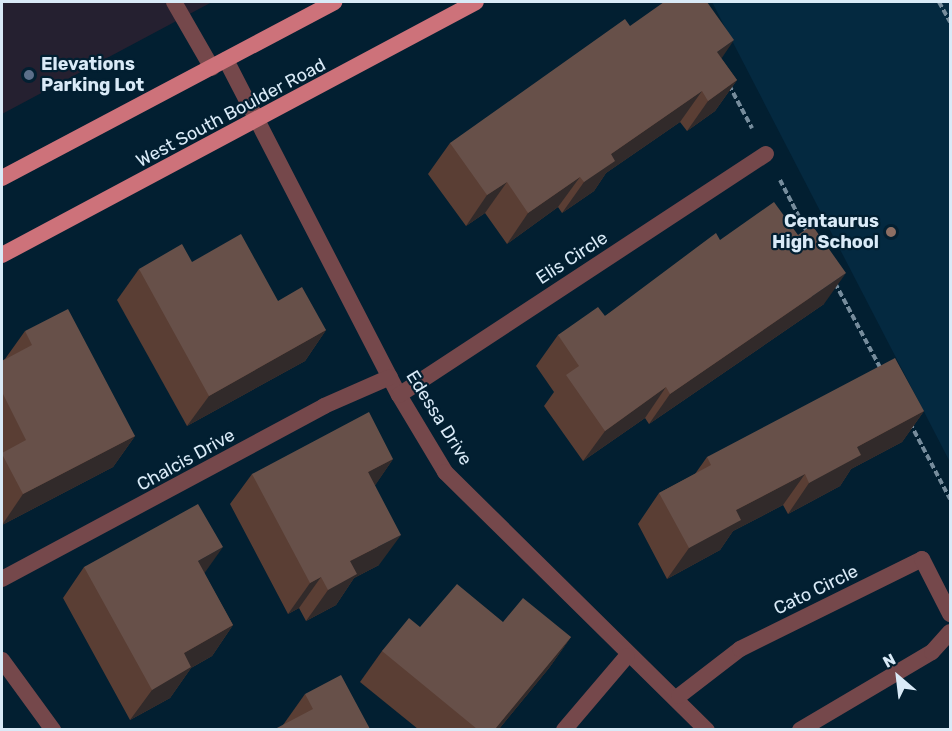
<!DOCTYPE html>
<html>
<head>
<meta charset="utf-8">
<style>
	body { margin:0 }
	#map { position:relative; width:952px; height:731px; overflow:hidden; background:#021f31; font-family:Rubik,sans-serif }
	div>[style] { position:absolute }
	.commercial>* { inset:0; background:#252030 }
	.built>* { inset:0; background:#042940 }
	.path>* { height:4px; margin-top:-2px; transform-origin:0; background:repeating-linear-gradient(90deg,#768c9c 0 6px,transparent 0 9px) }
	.service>* { height:16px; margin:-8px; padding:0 8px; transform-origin:8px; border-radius:8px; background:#75484b }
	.minor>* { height:16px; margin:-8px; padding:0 8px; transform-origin:8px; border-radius:8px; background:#75484b }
	.primary>* { height:16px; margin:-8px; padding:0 8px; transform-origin:8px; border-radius:8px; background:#cd727a }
	.wall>* { inset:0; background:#5a3e34 }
	.shaded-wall>* { inset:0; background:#312a2a }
	.building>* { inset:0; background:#675049 }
	.dots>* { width:16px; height:16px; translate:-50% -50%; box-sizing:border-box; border:3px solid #021f31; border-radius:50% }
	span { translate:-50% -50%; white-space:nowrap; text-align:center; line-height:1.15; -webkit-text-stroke:4.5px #021f31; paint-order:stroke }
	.poi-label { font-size:18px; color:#d9eaf7; font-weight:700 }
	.left { translate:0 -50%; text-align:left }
	.right { translate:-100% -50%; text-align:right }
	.street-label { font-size:18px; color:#d9eaf7 }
	.frame { position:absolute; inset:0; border:3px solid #d9eaf7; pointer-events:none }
	.north { position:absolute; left:868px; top:647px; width:60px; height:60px; -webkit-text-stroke:4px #021f31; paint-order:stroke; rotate:332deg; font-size:16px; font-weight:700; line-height:24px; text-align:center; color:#d9eaf7 }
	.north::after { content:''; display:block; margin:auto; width:21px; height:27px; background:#d9eaf7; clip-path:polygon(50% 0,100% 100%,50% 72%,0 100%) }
</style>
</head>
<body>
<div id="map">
	<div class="commercial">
		<div style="clip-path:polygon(2px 2px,212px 2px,2px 114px)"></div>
	</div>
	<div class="built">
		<div style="clip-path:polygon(712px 2px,950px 2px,950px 462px)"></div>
	</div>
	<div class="path">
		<div style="left:939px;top:2px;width:23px;rotate:61deg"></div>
		<div style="left:729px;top:85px;width:49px;rotate:61.9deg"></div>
		<div style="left:780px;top:180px;width:59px;rotate:62.6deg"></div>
		<div style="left:835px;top:283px;width:98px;rotate:61.9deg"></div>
		<div style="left:910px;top:423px;width:86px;rotate:62.2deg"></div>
	</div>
	<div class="service">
		<div style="left:174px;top:2px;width:76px;rotate:60.1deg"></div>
	</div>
	<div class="minor">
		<div style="left:226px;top:60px;width:377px;rotate:62.7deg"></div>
		<div style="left:399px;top:395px;width:90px;rotate:59.1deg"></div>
		<div style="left:445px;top:472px;width:368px;rotate:44.6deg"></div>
		<div style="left:399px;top:395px;width:439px;rotate:-33.3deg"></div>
		<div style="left:2px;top:579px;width:366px;rotate:-28.2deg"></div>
		<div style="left:324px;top:406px;width:72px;rotate:-23.7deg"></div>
		<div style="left:2px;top:660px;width:87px;rotate:53.9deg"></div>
		<div style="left:679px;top:696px;width:77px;rotate:-37.6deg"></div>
		<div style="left:740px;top:649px;width:203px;rotate:-26.3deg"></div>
		<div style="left:922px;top:559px;width:62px;rotate:63deg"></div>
		<div style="left:564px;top:730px;width:97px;rotate:-49.6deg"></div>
		<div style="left:800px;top:730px;width:153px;rotate:-30.6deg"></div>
		<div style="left:932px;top:652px;width:27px;rotate:-48deg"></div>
	</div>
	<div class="primary">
		<div style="left:2px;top:178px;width:376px;rotate:-27.9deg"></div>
		<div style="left:2px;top:255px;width:537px;rotate:-28.09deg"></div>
	</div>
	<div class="wall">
		<div style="clip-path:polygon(721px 58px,737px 80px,715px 111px,687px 131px,680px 122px,606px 173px,594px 191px,562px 213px,558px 207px,507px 244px,485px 213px,466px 226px,428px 174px,450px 143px)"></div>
		<div style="clip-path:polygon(720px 240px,824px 304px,649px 424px,645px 418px,583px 461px,544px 406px,554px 392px,536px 366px,558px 335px,605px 316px)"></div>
		<div style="clip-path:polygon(192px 262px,278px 301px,326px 330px,305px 361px,187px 426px,117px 300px,139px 269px)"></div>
		<div style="clip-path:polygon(25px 331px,135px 436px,113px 467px,2px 525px,2px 361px,5px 359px)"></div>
		<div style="clip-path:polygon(924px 411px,902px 442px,851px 469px,840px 486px,788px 514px,783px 505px,733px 531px,720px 550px,667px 579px,638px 524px,659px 493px,695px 474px,707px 457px)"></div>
		<div style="clip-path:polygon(393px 459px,375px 485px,379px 565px,354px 578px,336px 605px,306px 621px,299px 608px,288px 614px,230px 504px,252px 474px)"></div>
		<div style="clip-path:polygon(84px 567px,204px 573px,233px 625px,212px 656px,191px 668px,170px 698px,130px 720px,63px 598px)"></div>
		<div style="clip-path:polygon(503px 622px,571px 637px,549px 668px,499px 729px,418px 729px,360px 682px,382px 651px,420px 627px)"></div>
		<div style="clip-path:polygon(305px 694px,370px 729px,283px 725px)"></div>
	</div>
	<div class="shaded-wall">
		<div style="clip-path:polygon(734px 40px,713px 71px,717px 52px)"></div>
		<div style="clip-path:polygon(737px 80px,715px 111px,687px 131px,708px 101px)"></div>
		<div style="clip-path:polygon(702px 91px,680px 122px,606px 173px,594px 191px,562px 213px,584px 182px,611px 154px)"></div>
		<div style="clip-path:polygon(580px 177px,558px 207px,507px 244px,528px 213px)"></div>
		<div style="clip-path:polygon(507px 182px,485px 213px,466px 226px,487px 195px)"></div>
		<div style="clip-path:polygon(846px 273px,824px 304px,649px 424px,670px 394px)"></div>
		<div style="clip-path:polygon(326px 330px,305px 361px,187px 426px,209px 396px)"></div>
		<div style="clip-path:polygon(666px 387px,645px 418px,583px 461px,605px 431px)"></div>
		<div style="clip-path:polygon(924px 411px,902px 442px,851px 469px,840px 486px,788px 514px,809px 483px,857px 447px)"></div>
		<div style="clip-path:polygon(135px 436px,113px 467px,2px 525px,23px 494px)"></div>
		<div style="clip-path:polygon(393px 459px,372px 490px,368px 472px)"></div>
		<div style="clip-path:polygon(805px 474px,783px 505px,733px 531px,720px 550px,667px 579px,689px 548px,736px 510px)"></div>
		<div style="clip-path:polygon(401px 535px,379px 565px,354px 578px,336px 605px,306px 621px,328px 590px,350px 561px)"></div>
		<div style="clip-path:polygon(223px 547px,201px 578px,198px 561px)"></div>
		<div style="clip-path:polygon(321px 577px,299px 608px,288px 614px,310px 583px)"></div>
		<div style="clip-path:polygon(233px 625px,212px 656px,191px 668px,170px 698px,130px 720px,152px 690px,184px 653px)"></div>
		<div style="clip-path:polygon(571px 637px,549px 668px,499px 729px,495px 729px)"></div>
	</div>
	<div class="building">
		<div style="clip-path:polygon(664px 2px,707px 2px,734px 40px,717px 52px,737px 80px,708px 101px,702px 91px,611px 154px,615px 161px,584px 182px,580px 177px,528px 213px,507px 182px,487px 195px,450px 143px,625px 19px,630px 26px)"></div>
		<div style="clip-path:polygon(774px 202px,798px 235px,812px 225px,846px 273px,670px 394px,666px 387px,605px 431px,566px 375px,579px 366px,558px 335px,598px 307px,605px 316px,716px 233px,720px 240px)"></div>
		<div style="clip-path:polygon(241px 234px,278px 301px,302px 287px,326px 330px,209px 396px,139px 269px,182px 244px,192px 262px)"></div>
		<div style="clip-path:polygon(68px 309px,135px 436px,23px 494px,2px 454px,2px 453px,26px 440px,2px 392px,2px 361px,32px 345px,25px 331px)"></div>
		<div style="clip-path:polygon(895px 358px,924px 411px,857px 447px,861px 455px,809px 483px,805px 474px,736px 510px,741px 520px,689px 548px,659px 493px,711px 465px,707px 457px)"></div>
		<div style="clip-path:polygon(369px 412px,393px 459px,368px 472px,401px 535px,350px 561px,357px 574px,328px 590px,321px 577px,310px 583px,252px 474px)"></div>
		<div style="clip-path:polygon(198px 504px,223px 547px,198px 561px,233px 625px,184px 653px,191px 667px,152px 690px,84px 567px)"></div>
		<div style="clip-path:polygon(457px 584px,503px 622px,523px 598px,571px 637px,495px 729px,477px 729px,382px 651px,409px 618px,420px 627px)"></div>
		<div style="clip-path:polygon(341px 675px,370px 729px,275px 729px,313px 709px,305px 694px)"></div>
	</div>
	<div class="dots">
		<div style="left:29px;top:75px;background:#5c6f8a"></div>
		<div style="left:891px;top:232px;background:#8d6e63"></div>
	</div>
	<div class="poi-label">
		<span class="left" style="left:41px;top:75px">Elevations<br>Parking Lot</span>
		<span class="right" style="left:879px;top:232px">Centaurus<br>High School</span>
	</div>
	<div class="street-label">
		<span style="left:231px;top:113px;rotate:-28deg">West South Boulder Road</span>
		<span style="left:572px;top:258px;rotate:-33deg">Elis Circle</span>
		<span style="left:439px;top:418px;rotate:58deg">Edessa Drive</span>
		<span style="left:186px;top:460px;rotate:-29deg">Chalcis Drive</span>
		<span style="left:816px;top:590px;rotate:-26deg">Cato Circle</span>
	</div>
	<div class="frame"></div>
	<div class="north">N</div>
</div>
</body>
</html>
